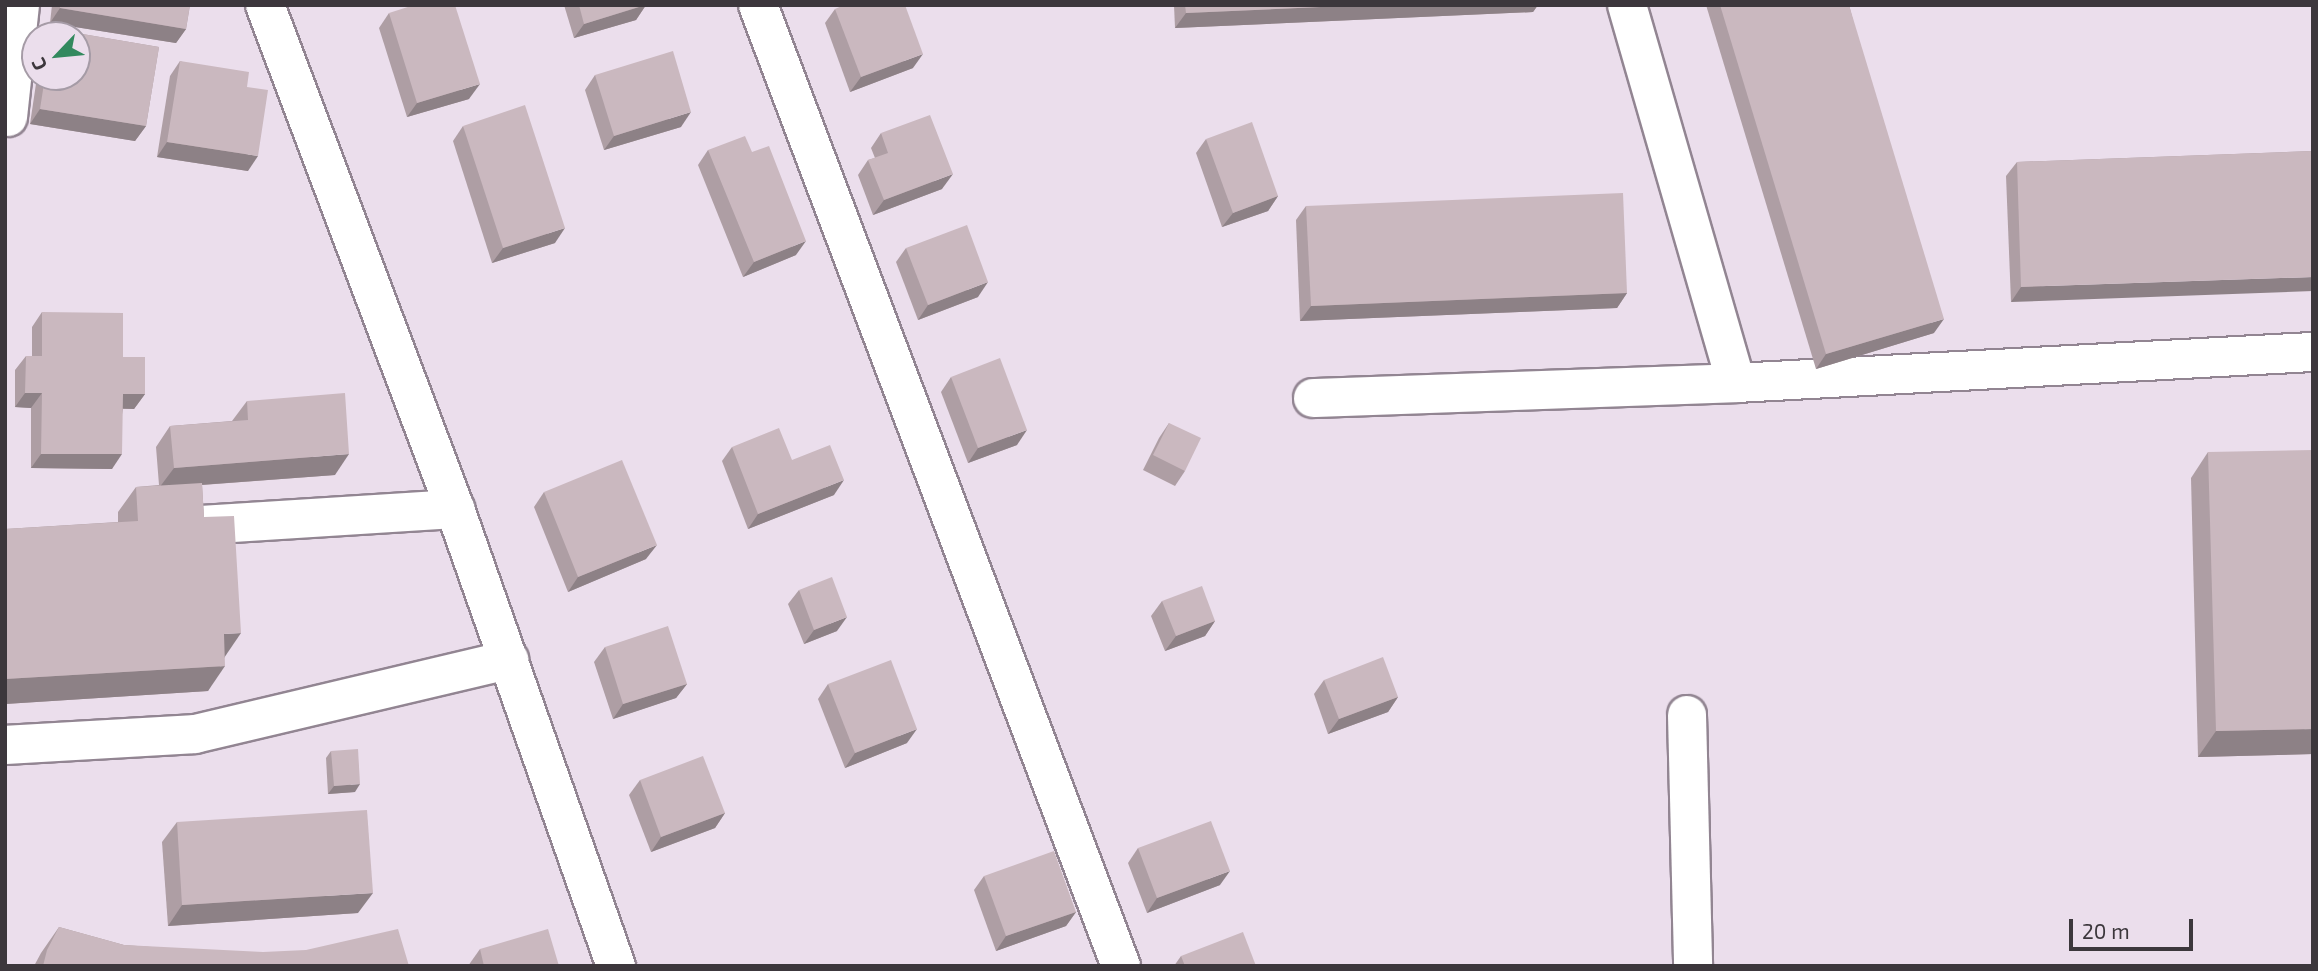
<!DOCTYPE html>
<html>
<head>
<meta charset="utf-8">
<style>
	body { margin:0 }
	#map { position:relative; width:2318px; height:971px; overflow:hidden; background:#ebdeec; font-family:"Exo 2",sans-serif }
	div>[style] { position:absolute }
	.roads { filter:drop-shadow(2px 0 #928592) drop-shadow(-2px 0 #928592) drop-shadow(0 2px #928592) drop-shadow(0 -2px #928592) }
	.minor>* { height:38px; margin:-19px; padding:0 19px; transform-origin:19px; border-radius:19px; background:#fff }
	.wall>* { inset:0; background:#ae9ea4 }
	.shaded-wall>* { inset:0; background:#8d8186 }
	.building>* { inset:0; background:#cab8bf }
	span { translate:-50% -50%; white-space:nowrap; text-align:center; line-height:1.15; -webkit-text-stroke:6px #ebdeec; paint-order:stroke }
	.frame { position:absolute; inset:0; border:7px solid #3c373c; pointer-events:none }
	.north { position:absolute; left:21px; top:21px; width:70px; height:70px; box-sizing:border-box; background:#ebdeec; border:2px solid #a59ba6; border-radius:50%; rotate:244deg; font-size:19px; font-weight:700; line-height:28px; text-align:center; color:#3c373c }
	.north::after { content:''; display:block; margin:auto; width:24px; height:32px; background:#32895e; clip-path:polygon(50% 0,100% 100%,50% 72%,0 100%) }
	.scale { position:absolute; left:2069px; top:919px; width:124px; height:32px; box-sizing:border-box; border:4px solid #3c373c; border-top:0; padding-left:9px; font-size:21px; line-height:24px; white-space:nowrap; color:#3c373c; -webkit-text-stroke:5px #ebdeec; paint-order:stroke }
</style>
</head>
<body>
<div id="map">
	<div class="roads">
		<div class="minor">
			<i style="left:265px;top:5px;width:539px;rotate:69.34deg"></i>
			<i style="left:455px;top:509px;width:485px;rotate:70.6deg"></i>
			<i style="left:758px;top:5px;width:1027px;rotate:69.31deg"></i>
			<i style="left:1627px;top:5px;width:393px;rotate:73.9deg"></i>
			<i style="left:8px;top:117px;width:113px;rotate:-83.9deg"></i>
			<i style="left:1313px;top:398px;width:423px;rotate:-2deg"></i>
			<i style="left:1736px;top:383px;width:578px;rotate:-3.08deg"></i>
			<i style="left:200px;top:525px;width:256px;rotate:-3.6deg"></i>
			<i style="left:1687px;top:715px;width:251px;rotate:88.6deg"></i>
			<i style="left:5px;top:745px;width:190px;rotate:-3.3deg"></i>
			<i style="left:195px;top:734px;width:323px;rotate:-13.3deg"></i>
		</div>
	</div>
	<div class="wall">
		<i style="clip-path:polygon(52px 5px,190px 5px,186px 29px,176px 43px,50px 23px)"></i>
		<i style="clip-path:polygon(564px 5px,646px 5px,636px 20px,574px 38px)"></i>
		<i style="clip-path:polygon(1174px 5px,1538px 5px,1533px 12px,1175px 28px)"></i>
		<i style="clip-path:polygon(1706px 5px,1849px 5px,1934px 333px,1816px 369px)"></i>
		<i style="clip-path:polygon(835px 9px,913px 68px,850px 92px,825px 23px)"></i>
		<i style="clip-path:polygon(389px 13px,469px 99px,407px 117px,379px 28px)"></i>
		<i style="clip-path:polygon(53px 29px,159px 47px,146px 126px,135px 141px,30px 124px,37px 77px,77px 77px,77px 35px,49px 35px)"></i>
		<i style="clip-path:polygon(180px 61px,247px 87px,248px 171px,157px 157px,170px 76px)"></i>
		<i style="clip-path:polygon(595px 75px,681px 127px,604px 150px,585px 90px)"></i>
		<i style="clip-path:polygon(463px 126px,555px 243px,492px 263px,453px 141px)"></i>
		<i style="clip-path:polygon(881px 133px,942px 189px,873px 215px,858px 175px,868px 160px,875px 158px,871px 148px)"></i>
		<i style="clip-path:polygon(1206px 139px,1278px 196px,1268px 211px,1222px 227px,1196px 153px)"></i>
		<i style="clip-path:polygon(708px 150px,752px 152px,796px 255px,743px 277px,698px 165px)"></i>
		<i style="clip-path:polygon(2313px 151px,2011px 302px,2006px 176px,2017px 162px)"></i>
		<i style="clip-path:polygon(1306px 206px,1627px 293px,1617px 308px,1300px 321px,1296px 220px)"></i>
		<i style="clip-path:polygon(906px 248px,978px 297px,918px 320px,896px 262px)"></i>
		<i style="clip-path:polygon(42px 312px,123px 357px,145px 394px,134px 409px,123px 409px,112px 469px,31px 468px,31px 408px,15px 407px,15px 370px,26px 356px,32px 356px,32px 327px)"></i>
		<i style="clip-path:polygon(951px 377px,1017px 445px,968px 463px,941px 392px)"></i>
		<i style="clip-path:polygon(247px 401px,335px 475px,202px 485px,204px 517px,225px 656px,208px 691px,5px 704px,5px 529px,118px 522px,118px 512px,136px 487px,159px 485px,156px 447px,170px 426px,232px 421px)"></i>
		<i style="clip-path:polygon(1169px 423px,1185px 471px,1175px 486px,1143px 470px,1159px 438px)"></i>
		<i style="clip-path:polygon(732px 447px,792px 460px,834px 495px,748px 529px,722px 461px)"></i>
		<i style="clip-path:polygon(2208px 452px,2313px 754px,2198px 757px,2191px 478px)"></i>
		<i style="clip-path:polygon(544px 492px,646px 559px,568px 592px,534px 507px)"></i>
		<i style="clip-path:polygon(799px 590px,837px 631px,804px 644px,788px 604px)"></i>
		<i style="clip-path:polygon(1162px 601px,1215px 621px,1205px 636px,1165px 651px,1151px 616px)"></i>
		<i style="clip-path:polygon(605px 647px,687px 684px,676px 698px,613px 719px,594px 662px)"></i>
		<i style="clip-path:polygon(1324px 680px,1398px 697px,1388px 712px,1328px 734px,1314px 694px)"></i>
		<i style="clip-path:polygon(828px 684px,907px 743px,845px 768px,818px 699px)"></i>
		<i style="clip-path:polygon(331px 751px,355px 792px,328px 794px,326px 758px)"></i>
		<i style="clip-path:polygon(640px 780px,725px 813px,715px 828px,651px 852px,629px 795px)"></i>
		<i style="clip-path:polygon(177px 822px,358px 913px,168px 926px,162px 842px)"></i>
		<i style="clip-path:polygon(1138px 848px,1220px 885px,1147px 913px,1128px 863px)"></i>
		<i style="clip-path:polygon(984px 876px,1076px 912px,1066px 926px,996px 951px,974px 890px)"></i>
		<i style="clip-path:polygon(59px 927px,124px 945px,409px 966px,34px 966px,41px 953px)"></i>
		<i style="clip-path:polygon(480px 949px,559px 966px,468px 966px)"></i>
		<i style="clip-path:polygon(1181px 956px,1256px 966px,1174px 966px)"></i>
	</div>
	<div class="shaded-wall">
		<i style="clip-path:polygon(646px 5px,636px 20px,574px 38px,584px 24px)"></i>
		<i style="clip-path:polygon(1365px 5px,1538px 5px,1533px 12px,1175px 28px,1186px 13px)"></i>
		<i style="clip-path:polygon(60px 8px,186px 29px,176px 43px,50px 23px)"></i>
		<i style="clip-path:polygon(923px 54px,913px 68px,850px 92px,861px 77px)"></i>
		<i style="clip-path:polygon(480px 84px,469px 99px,407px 117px,417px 103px)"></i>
		<i style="clip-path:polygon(40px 109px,146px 126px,135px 141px,30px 124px)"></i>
		<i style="clip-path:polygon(691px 112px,681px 127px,604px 150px,614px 136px)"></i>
		<i style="clip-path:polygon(167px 142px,258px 156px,248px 171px,157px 157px)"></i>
		<i style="clip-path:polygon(953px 174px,942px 189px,873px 215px,884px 200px)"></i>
		<i style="clip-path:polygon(1278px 196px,1268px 211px,1222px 227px,1233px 213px)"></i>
		<i style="clip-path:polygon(565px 228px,555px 243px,492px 263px,503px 248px)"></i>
		<i style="clip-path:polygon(806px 241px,796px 255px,743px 277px,754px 262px)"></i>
		<i style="clip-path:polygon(2313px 277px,2313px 291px,2011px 302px,2021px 287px)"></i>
		<i style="clip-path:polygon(988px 282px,978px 297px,918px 320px,928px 305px)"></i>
		<i style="clip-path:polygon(1627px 293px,1617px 308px,1300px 321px,1311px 306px)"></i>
		<i style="clip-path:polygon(1944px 319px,1934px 333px,1816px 369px,1826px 354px)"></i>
		<i style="clip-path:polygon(25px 393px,42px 393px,31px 408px,15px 407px)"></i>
		<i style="clip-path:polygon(123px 394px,145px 394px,134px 409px,113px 408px)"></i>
		<i style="clip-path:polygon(1027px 430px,1017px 445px,968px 463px,978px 448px)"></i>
		<i style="clip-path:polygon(41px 454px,122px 454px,112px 469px,31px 468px)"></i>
		<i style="clip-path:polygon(349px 454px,335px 475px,159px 488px,174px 468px)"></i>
		<i style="clip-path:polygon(844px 480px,834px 495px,748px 529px,758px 514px)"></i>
		<i style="clip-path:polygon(657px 545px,646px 559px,568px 592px,578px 577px)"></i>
		<i style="clip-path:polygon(847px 617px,837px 631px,804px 644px,814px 630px)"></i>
		<i style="clip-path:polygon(1215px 621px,1205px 636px,1165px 651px,1176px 636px)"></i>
		<i style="clip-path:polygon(241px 633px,224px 658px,224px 634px)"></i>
		<i style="clip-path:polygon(225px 666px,208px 691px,5px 704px,5px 679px)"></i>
		<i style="clip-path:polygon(687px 684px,676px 698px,613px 719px,623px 704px)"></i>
		<i style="clip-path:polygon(1398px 697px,1388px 712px,1328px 734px,1339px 719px)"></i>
		<i style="clip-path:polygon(917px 729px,907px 743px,845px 768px,855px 753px)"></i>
		<i style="clip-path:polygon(2313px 729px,2313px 754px,2198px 757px,2216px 731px)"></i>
		<i style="clip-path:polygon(360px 784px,355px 792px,328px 794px,334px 786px)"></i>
		<i style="clip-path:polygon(725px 813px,715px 828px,651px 852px,661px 837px)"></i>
		<i style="clip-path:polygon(1230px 871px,1220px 885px,1147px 913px,1157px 898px)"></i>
		<i style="clip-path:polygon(373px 893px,358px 913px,168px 926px,182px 905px)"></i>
		<i style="clip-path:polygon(1076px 912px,1066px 926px,996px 951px,1006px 936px)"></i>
	</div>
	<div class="building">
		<i style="clip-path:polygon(60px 5px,190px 5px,186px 29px,60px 8px)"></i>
		<i style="clip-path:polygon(414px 5px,455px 5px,480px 84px,417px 103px,389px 13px)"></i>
		<i style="clip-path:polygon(579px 5px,645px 5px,584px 24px)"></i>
		<i style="clip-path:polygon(844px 5px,905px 5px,923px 54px,861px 77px,835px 9px)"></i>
		<i style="clip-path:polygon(1185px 5px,1365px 5px,1186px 13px)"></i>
		<i style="clip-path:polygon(1720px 5px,1849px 5px,1944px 319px,1826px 354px)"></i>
		<i style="clip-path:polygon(53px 29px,159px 47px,146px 126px,40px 109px,45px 77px,77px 77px,77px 35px,52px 35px)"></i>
		<i style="clip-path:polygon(673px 51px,691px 112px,614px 136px,595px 75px)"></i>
		<i style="clip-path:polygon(180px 61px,249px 72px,247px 87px,268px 90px,258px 156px,167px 142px)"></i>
		<i style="clip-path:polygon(525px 105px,565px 228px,503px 248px,463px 126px)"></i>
		<i style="clip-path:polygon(930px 115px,953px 174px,884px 200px,868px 160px,888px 153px,881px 133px)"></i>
		<i style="clip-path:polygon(1252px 122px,1278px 196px,1233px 213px,1206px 139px)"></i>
		<i style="clip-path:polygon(745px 136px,752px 152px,769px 146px,806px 241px,754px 262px,708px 150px)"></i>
		<i style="clip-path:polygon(2313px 151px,2313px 277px,2021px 287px,2017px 162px)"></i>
		<i style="clip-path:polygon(1623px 193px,1627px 293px,1311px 306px,1306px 206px)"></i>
		<i style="clip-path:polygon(967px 225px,988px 282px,928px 305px,906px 248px)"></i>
		<i style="clip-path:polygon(42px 312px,123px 313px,123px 357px,145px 357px,145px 394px,123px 394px,122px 454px,41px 454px,42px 393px,25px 393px,26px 356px,42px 356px)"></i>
		<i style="clip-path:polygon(1000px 358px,1027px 430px,978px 448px,951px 377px)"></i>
		<i style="clip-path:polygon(345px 393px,349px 454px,174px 468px,170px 426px,248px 420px,247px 401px)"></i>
		<i style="clip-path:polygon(1169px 423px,1201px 438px,1185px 471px,1153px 455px)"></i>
		<i style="clip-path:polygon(779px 428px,792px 460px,830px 445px,844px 480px,758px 514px,732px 447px)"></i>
		<i style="clip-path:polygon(2313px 450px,2313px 729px,2216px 731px,2208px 452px)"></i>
		<i style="clip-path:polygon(622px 460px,657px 545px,578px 577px,544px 492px)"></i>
		<i style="clip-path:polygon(202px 483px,204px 517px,234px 516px,241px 633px,224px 634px,225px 666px,5px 679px,5px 529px,138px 521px,136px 487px)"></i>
		<i style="clip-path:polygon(832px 577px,847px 617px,814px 630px,799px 590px)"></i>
		<i style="clip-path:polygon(1202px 586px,1215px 621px,1176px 636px,1162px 601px)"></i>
		<i style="clip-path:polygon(668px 626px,687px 684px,623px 704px,605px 647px)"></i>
		<i style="clip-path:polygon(1383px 657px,1398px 697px,1339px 719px,1324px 680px)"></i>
		<i style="clip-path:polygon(891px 660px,917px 729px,855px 753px,828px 684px)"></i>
		<i style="clip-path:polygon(358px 749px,360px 784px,334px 786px,331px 751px)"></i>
		<i style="clip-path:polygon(703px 756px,725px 813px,661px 837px,640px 780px)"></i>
		<i style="clip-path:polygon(367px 810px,373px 893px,182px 905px,177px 822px)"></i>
		<i style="clip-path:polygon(1211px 821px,1230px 871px,1157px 898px,1138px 848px)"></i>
		<i style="clip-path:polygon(1054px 851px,1076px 912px,1006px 936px,984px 876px)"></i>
		<i style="clip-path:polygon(59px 927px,124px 945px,263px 952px,306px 950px,398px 929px,409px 966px,43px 966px,47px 950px)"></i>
		<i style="clip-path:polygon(548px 929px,559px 966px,484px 966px,480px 949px)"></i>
		<i style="clip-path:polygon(1243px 932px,1256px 966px,1185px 966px,1181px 956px)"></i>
	</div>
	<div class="frame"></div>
	<div class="north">С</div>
	<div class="scale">20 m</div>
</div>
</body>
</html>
